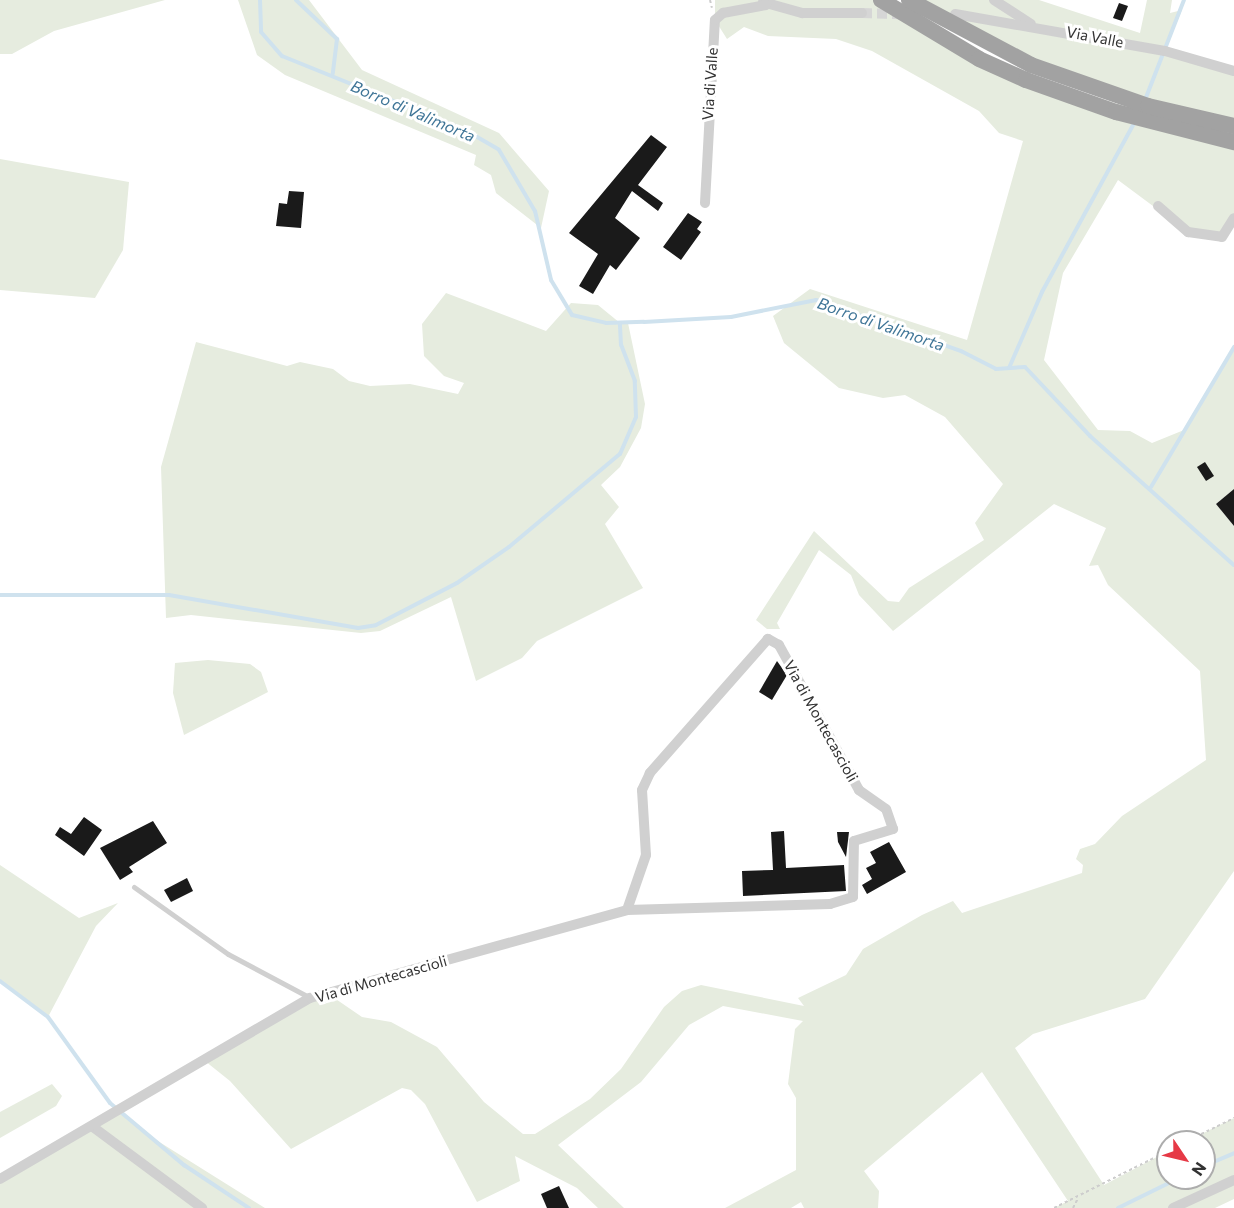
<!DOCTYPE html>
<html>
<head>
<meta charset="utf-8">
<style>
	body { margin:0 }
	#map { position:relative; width:1234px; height:1208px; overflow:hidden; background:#fff; font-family:Commissioner,sans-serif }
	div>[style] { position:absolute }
	.green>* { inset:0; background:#e6ecdf }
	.stream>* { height:4px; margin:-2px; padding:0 2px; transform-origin:2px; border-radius:2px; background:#cfe2ee }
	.building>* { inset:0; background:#1a1a1a }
	.minor-tunnel>* { height:10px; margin-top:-5px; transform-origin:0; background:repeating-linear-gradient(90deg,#d6d6d6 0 10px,transparent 0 15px) }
	.path>* { height:2px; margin-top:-1px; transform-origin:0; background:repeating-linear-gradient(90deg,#cdcdcd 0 3px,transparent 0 6px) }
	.service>* { height:5px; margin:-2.5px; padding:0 2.5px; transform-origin:2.5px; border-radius:2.5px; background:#d0d0d0 }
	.minor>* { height:10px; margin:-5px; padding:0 5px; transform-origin:5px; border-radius:5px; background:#d0d0d0 }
	.trunk>* { height:16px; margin:-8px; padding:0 8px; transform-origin:8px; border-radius:8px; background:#a2a2a2 }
	span { translate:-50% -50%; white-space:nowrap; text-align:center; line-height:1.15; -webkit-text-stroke:6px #fff; paint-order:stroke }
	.street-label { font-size:15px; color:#333 }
	.water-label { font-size:16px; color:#3f7597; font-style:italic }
	.north { position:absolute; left:1156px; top:1130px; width:60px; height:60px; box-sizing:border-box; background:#fff; border:2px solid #adadad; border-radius:50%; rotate:125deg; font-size:16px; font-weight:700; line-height:24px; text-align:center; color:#333 }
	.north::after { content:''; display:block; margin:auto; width:21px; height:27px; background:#e63946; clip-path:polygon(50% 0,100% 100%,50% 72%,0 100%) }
</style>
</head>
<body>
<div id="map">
	<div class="green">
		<i style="clip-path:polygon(0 0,165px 0,54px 31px,12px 54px,0 54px)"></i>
		<i style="clip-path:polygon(238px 0,309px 0,362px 70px,499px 133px,549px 191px,541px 228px,496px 193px,491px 175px,474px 165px,476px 155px,285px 75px,257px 55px)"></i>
		<i style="clip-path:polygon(715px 0,881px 0,979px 59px,1234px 142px,1234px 218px,1222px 237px,1188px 232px,1118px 180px,1063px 273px,1044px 360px,1098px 430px,1130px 431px,1152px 443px,1184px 430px,1234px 347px,1234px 489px,1216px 504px,1234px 526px,1234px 871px,1145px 999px,1033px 1034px,1015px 1048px,1104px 1185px,1168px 1151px,1168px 1178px,1204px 1178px,1204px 1142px,1185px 1142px,1234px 1118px,1234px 1199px,1215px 1208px,1054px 1208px,1068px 1201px,982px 1072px,864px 1171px,879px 1191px,878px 1208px,804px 1208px,801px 1202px,791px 1208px,725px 1208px,796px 1170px,796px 1098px,788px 1084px,795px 1029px,803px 1021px,723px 1006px,689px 1025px,641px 1082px,558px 1145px,624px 1208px,598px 1208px,577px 1188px,515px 1156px,520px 1181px,477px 1202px,425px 1104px,411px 1090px,402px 1088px,291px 1149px,230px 1081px,205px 1061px,327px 993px,362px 1017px,391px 1022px,437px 1047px,484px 1102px,523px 1134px,535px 1134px,590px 1099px,621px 1069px,664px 1007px,682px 991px,701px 985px,804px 1006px,798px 998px,846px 975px,863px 949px,922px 915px,953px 901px,962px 913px,1082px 873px,1083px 865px,1076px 859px,1080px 849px,1095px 844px,1122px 816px,1206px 760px,1200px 671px,1108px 585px,1098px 565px,1089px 566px,1106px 528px,1054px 504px,893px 631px,859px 595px,851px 575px,819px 550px,777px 623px,780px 629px,767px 629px,756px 620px,814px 531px,888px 601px,899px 602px,909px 588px,984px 540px,975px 523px,1003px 484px,945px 417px,905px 395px,883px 398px,839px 388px,784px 343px,773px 316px,810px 289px,967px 340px,1023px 141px,999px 133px,979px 111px,872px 51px,836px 39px,768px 36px,744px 27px,727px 39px,715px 20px)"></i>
		<i style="clip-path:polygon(909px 0,1039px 0,1140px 33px,1147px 0,1172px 0,1170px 13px,1182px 10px,1165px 51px,1234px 68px,1234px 126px,1072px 81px)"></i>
		<i style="clip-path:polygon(0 159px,129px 182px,123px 250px,95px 298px,0 290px)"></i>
		<i style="clip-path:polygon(446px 293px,546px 331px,571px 303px,598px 305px,620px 323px,628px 323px,645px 404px,641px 428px,620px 467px,601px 485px,619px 507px,605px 524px,643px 588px,537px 641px,522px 658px,476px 681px,451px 597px,380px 631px,361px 633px,191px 615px,166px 618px,161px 467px,196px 342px,287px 366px,300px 362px,333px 369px,349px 381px,370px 386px,410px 384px,458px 394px,464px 383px,444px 376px,424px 356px,422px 324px)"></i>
		<i style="clip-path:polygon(208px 660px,250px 664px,261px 672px,268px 692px,184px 735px,173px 693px,175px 663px)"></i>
		<i style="clip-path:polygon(0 865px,79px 918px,118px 903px,96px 926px,48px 1017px,0 981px)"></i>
		<i style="clip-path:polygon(52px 1084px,62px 1096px,56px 1106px,0 1138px,0 1112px)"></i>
		<i style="clip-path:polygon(119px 1111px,145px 1133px,265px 1208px,0 1208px,0 1179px)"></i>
	</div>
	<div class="stream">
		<i style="left:260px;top:0;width:32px;rotate:88deg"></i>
		<i style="left:261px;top:32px;width:32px;rotate:49deg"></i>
		<i style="left:282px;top:56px;width:197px;rotate:22deg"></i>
		<i style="left:465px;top:130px;width:39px;rotate:30deg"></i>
		<i style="left:499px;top:150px;width:71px;rotate:59.5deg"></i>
		<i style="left:535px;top:211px;width:71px;rotate:76.9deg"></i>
		<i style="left:551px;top:280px;width:41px;rotate:59deg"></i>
		<i style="left:572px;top:315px;width:35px;rotate:13deg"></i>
		<i style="left:606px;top:323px;width:38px;rotate:-2deg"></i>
		<i style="left:644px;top:322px;width:87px;rotate:-3.3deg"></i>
		<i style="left:731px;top:317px;width:87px;rotate:-11.3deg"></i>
		<i style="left:816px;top:300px;width:154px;rotate:19.4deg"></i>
		<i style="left:961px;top:351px;width:39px;rotate:27deg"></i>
		<i style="left:996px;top:369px;width:29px;rotate:-4deg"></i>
		<i style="left:1025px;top:367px;width:95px;rotate:46.7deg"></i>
		<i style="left:1090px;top:436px;width:193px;rotate:41.9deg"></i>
		<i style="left:296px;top:0;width:57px;rotate:43.6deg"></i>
		<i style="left:337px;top:39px;width:35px;rotate:97deg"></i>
		<i style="left:1145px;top:100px;width:107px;rotate:-68.7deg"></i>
		<i style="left:1009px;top:368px;width:83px;rotate:-66.5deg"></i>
		<i style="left:1042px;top:292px;width:192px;rotate:-61.4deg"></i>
		<i style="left:1151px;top:487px;width:163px;rotate:-59.3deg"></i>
		<i style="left:0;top:595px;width:169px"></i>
		<i style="left:169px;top:595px;width:192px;rotate:9.9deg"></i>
		<i style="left:358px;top:628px;width:18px;rotate:-9deg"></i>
		<i style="left:376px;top:625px;width:91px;rotate:-27.4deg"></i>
		<i style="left:457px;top:583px;width:63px;rotate:-34.7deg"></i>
		<i style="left:509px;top:547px;width:145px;rotate:-40deg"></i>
		<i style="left:620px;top:454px;width:40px;rotate:-66.6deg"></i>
		<i style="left:636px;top:417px;width:36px;rotate:-92deg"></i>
		<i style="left:635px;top:381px;width:39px;rotate:-111deg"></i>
		<i style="left:621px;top:345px;width:22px;rotate:-93deg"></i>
		<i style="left:0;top:981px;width:60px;rotate:36.9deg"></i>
		<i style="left:48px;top:1017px;width:106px;rotate:54.2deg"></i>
		<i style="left:110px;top:1103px;width:97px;rotate:40deg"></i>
		<i style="left:184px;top:1165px;width:78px;rotate:33.5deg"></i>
		<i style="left:1204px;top:1166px;width:33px;rotate:-23deg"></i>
		<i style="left:1118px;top:1208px;width:68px;rotate:-26.2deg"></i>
	</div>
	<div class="building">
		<i style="clip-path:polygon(1119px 3px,1128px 6px,1122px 21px,1113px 18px)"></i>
		<i style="clip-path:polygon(651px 135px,667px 147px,638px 185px,663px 203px,658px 211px,632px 191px,615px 218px,640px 238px,616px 270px,610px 265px,593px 294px,579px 286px,598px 254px,569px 233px)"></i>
		<i style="clip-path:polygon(289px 191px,304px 192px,301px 228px,276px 226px,279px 203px,287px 204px)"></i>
		<i style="clip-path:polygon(688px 213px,702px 222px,697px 229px,701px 232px,681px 260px,663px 247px)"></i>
		<i style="clip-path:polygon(1205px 462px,1214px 476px,1206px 481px,1197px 467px)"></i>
		<i style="clip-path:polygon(1234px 489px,1234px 526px,1216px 504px)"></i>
		<i style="clip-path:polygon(777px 661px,787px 675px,772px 700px,759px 692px)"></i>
		<i style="clip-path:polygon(84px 817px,102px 830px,84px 856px,55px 835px,60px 827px,71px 834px)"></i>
		<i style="clip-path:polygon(153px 821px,167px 843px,129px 867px,133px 872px,120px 880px,100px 848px)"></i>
		<i style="clip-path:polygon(784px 831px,786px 868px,844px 865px,846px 891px,743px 896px,742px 871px,773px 870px,771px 832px)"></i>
		<i style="clip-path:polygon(837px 832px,849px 832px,846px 857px,838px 842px)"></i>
		<i style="clip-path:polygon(889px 842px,906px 872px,867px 894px,862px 885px,872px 879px,866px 868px,876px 863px,870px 852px)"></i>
		<i style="clip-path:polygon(187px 878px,193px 891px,171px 902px,164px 890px)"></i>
		<i style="clip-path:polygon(559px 1186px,569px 1208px,547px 1208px,541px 1194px)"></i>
	</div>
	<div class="minor-tunnel">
		<i style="left:862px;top:13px;width:38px;rotate:2deg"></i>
	</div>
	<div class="path">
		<i style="left:710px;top:0;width:8px;rotate:76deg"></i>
		<i style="left:1185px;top:1142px;width:55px;rotate:-26.1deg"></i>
		<i style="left:1054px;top:1208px;width:127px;rotate:-26.6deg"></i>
		<i style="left:1073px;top:1208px;width:11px;rotate:-63deg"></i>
	</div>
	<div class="service">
		<i style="left:134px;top:887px;width:115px;rotate:35.5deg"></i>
		<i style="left:228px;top:954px;width:92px;rotate:28deg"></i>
	</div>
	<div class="minor">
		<i style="left:994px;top:0;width:44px;rotate:33deg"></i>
		<i style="left:763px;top:2px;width:41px;rotate:15.8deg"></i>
		<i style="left:802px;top:13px;width:60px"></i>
		<i style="left:955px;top:14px;width:213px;rotate:10deg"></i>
		<i style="left:1165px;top:51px;width:72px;rotate:16.2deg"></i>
		<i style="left:705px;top:203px;width:183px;rotate:-86.9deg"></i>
		<i style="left:715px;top:20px;width:11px;rotate:-41deg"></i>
		<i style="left:723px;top:13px;width:44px;rotate:-10.5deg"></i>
		<i style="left:1158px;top:206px;width:40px;rotate:41deg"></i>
		<i style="left:1188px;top:232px;width:34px;rotate:8deg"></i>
		<i style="left:1222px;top:237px;width:22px;rotate:-58deg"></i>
		<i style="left:93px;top:1127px;width:136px;rotate:36.6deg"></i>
		<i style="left:0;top:1179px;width:359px;rotate:-30.3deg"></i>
		<i style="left:310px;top:998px;width:329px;rotate:-15.5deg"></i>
		<i style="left:627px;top:910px;width:203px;rotate:-1.7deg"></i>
		<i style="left:830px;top:904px;width:24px;rotate:-17deg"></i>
		<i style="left:853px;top:897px;width:56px;rotate:-89deg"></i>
		<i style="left:854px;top:841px;width:41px;rotate:-17.1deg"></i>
		<i style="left:893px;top:829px;width:21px;rotate:-109deg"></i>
		<i style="left:886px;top:809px;width:33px;rotate:-145deg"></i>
		<i style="left:859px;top:790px;width:166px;rotate:-118.9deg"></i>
		<i style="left:779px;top:645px;width:13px;rotate:-151deg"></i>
		<i style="left:768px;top:639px;width:179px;rotate:131.4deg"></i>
		<i style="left:650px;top:773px;width:19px;rotate:115deg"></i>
		<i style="left:642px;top:790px;width:65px;rotate:86.5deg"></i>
		<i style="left:646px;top:855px;width:58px;rotate:109.1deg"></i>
		<i style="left:1173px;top:1208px;width:67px;rotate:-24.7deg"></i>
	</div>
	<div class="trunk">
		<i style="left:881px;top:0;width:114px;rotate:31deg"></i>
		<i style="left:979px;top:59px;width:51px;rotate:24.1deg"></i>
		<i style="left:1026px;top:80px;width:96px;rotate:19.6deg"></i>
		<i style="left:1116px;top:112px;width:122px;rotate:14.3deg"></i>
		<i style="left:909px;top:0;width:138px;rotate:28deg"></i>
		<i style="left:1031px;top:65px;width:124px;rotate:19.3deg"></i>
		<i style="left:1148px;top:106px;width:88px;rotate:13.1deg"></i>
	</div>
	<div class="street-label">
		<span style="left:1095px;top:37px;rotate:11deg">Via Valle</span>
		<span style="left:710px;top:84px;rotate:-86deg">Via di Valle</span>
		<span style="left:821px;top:721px;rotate:61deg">Via di Montecascioli</span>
		<span style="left:381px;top:979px;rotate:-16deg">Via di Montecascioli</span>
	</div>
	<div class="water-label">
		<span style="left:413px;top:111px;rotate:23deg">Borro di Valimorta</span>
		<span style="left:881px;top:324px;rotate:19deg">Borro di Valimorta</span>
	</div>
	<div class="north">N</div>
</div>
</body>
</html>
